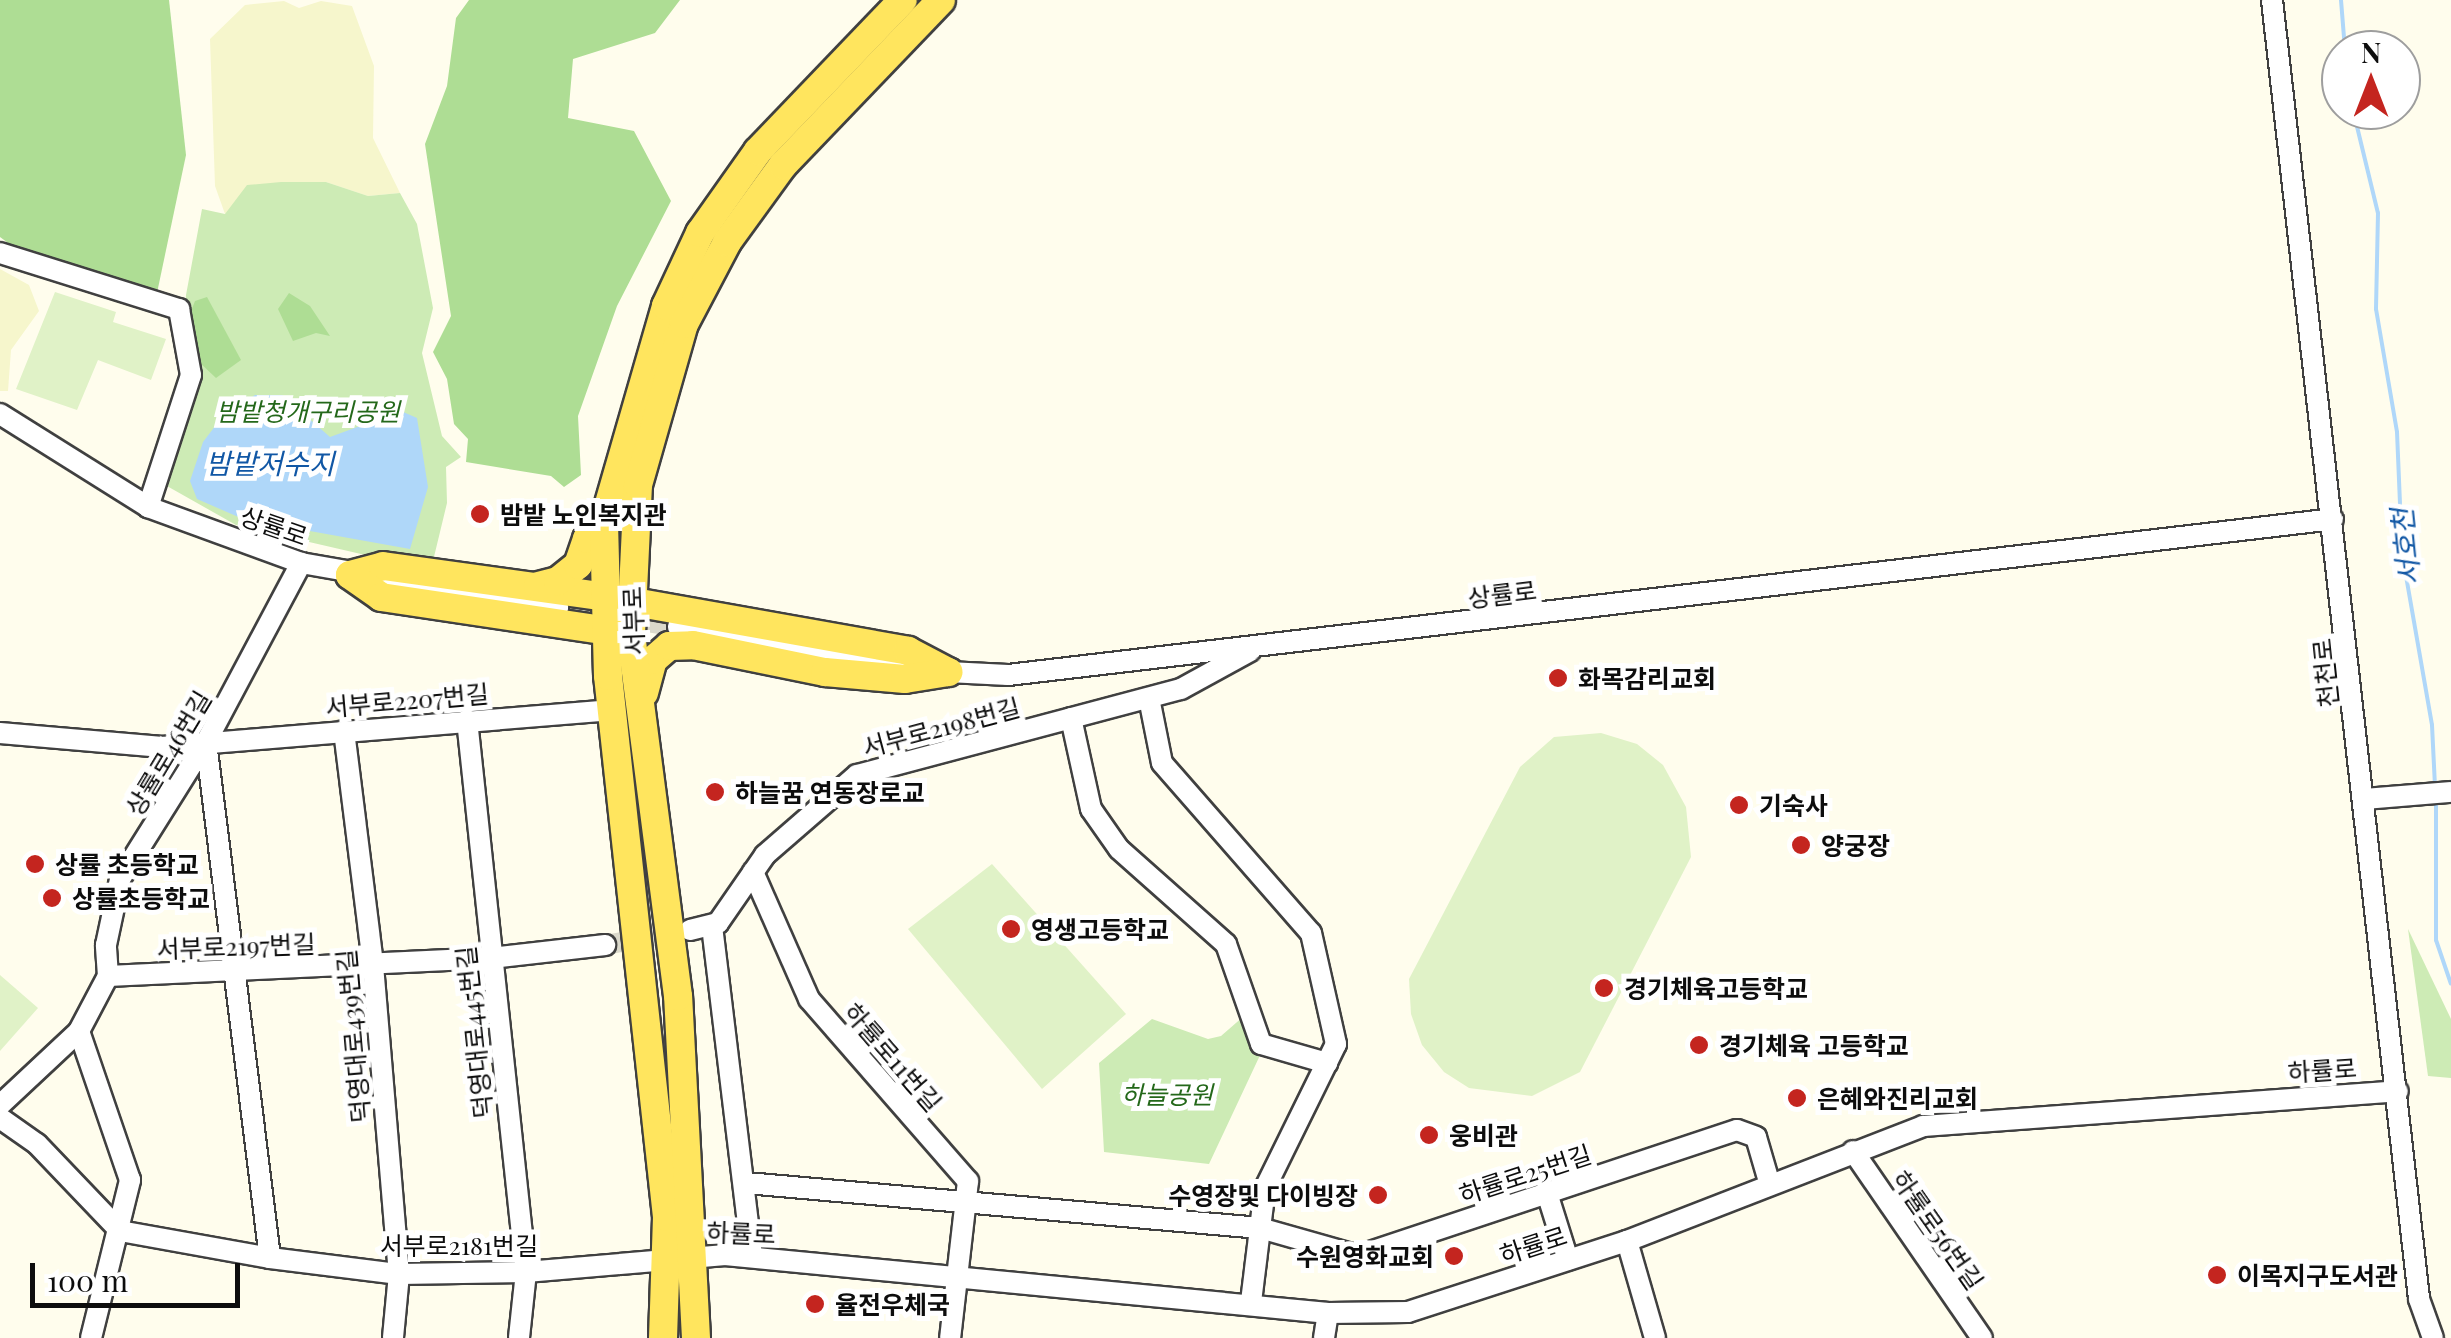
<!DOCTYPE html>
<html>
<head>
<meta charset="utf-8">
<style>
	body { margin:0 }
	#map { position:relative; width:2451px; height:1338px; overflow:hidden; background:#fffded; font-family:"Playfair Display","Noto Sans KR",serif }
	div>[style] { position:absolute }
	.farmland>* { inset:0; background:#f6f6cc }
	.green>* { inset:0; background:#cdebb5 }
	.forest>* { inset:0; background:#aedd94 }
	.pitch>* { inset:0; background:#e0f2c7 }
	.water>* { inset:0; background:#afd7f9 }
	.stream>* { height:4px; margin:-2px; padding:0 2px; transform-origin:2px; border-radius:2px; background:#afd7f9 }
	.minor-tunnel>* { height:20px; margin-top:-10px; transform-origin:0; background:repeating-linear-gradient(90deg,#dbd9cb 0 20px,transparent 0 30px) }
	.roads { filter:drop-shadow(2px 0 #404040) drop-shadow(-2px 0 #404040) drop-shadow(0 2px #404040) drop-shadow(0 -2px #404040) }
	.minor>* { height:20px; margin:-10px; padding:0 10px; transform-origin:10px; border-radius:10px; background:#fff }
	.major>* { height:28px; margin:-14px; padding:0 14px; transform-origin:14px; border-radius:14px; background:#ffe55e }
	.dots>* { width:28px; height:28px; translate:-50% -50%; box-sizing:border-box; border:5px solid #fff; border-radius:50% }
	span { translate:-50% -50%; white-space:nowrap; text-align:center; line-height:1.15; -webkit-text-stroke:10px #fff; paint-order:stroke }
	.park-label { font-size:25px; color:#24681a; font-style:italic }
	.poi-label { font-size:25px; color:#0d0d0d; font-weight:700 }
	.left { translate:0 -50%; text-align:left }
	.right { translate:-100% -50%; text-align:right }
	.street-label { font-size:25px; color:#0d0d0d }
	.water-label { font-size:28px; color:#1157a5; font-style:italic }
	.north { position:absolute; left:2321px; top:30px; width:100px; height:100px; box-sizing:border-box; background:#fff; border:2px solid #9e9e9e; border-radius:50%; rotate:0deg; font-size:28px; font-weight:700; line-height:40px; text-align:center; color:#0d0d0d }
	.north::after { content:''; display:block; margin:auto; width:35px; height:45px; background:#c4251f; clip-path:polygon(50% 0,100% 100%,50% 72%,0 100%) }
	.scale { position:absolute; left:30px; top:1263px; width:210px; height:45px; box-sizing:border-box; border:5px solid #0d0d0d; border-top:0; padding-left:12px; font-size:30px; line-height:35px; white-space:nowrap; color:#0d0d0d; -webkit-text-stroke:8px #fff; paint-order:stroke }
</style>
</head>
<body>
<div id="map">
	<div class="farmland">
		<i style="clip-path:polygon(284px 1px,299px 8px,321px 1px,352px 6px,374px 66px,373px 138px,400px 193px,368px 196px,326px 182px,281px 182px,225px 214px,215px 186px,210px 39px,245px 5px)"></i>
		<i style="clip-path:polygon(0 269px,29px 285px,39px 311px,11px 350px,8px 391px,0 391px)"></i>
	</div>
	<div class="green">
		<i style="clip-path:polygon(281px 182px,326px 182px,368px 196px,400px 193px,417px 224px,433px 308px,422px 353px,442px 436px,461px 457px,446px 467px,447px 503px,433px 561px,361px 554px,236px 525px,151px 477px,179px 400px,186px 295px,202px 209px,225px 214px,247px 185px)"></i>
		<i style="clip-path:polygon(2408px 929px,2451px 1019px,2451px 1078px,2428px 1076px)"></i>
		<i style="clip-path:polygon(1244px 1016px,1262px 1051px,1209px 1164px,1104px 1152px,1099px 1063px,1152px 1019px,1208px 1039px,1221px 1036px)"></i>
	</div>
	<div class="forest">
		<i style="clip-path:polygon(0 0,169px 0,186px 155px,157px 293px,35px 263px,0 237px)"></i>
		<i style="clip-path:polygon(469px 0,680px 0,655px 33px,573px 59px,568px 118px,634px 131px,671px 201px,617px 306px,578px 416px,581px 475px,564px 487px,551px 476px,466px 462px,468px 439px,454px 424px,447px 379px,433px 352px,451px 316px,425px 144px,447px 86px,456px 18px)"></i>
		<i style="clip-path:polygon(289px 293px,310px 306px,330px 336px,316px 333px,293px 341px,278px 309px)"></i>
		<i style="clip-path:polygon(207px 297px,241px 360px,216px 378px,198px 361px,190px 314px,195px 301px)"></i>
	</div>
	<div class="pitch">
		<i style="clip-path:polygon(55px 292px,116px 312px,113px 322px,166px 339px,151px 380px,98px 360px,77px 410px,16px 389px)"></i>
		<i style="clip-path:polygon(1601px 733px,1637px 744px,1663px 765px,1686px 807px,1691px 857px,1580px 1072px,1532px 1096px,1469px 1088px,1444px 1072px,1422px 1045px,1411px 1014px,1409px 979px,1520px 767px,1554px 737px)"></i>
		<i style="clip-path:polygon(992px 864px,1126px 1014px,1042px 1089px,908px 929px)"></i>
		<i style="clip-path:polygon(0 975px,38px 1008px,0 1051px)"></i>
	</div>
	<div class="water">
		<i style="clip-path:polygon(255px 395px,282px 395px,330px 437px,401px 411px,417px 418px,428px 487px,410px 549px,243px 519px,197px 499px,190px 481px,203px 442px,222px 417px)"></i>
	</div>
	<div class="stream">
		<i style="left:2341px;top:0;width:50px;rotate:85.4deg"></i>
		<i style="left:2353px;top:110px;width:106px;rotate:76.4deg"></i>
		<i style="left:2378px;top:213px;width:96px;rotate:91.2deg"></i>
		<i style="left:2376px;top:309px;width:125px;rotate:80.3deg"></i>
		<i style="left:2397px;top:432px;width:121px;rotate:87.6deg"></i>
		<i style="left:2402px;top:553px;width:175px;rotate:80.1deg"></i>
		<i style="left:2432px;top:725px;width:62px;rotate:87.2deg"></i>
		<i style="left:2436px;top:801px;width:139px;rotate:90deg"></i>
		<i style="left:2436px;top:940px;width:46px;rotate:71.2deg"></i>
	</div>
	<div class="minor-tunnel">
		<i style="left:558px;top:608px;width:121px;rotate:9deg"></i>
		<i style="left:605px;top:945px;width:79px;rotate:-10.2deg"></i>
	</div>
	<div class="roads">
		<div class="minor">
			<i style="left:2272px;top:0;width:1307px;rotate:83.54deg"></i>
			<i style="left:2419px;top:1299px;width:41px;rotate:70.3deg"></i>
			<i style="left:0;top:253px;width:188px;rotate:17.4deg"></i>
			<i style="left:179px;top:309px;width:67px;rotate:79.7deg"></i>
			<i style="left:191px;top:375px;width:139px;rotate:108deg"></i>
			<i style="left:0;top:414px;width:175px;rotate:32.1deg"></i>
			<i style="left:148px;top:507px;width:163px;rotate:20.1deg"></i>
			<i style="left:301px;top:563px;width:261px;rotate:9.9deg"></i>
			<i style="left:678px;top:627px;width:274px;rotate:9.5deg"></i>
			<i style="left:948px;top:672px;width:60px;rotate:2.9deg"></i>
			<i style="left:1008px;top:675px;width:1334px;rotate:-6.71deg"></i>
			<i style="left:1149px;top:698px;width:66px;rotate:78.7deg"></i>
			<i style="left:1162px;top:763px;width:226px;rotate:48.8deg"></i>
			<i style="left:1311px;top:933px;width:114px;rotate:77.3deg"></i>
			<i style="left:1336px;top:1044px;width:161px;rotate:116.2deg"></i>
			<i style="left:1265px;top:1188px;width:115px;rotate:97deg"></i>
			<i style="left:1071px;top:718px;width:93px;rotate:77.6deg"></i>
			<i style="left:1091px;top:809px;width:49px;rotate:55deg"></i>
			<i style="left:1119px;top:849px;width:143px;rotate:41.6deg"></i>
			<i style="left:1226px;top:944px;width:106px;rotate:70.7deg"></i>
			<i style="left:1261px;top:1044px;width:69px;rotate:16.1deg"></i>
			<i style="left:467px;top:720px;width:555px;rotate:83.9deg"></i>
			<i style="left:526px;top:1272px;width:66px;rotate:96.1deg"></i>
			<i style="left:344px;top:731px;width:236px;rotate:82.9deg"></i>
			<i style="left:373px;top:965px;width:310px;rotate:85.2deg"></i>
			<i style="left:399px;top:1274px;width:64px;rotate:95.4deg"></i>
			<i style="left:0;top:733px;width:163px;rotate:4.9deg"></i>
			<i style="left:162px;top:747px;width:452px;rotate:-4.7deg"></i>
			<i style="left:206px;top:742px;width:520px;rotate:82.93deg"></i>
			<i style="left:2365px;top:799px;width:86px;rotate:-4.7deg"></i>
			<i style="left:753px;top:872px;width:139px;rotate:66.2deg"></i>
			<i style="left:809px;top:999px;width:242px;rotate:48.9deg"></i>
			<i style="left:968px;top:1181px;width:158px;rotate:96.5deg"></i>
			<i style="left:712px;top:926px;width:332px;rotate:83.1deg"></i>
			<i style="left:690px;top:930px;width:29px;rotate:-14deg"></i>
			<i style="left:718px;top:923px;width:83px;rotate:-55.3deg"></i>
			<i style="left:765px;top:855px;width:122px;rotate:-41deg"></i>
			<i style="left:857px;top:775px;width:335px;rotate:-14.9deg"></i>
			<i style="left:1181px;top:689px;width:79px;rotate:-28.8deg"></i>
			<i style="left:108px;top:976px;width:383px;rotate:-2.7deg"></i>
			<i style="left:491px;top:958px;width:115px;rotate:-6.5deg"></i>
			<i style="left:108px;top:976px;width:31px;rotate:-94deg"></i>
			<i style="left:106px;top:945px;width:67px;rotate:-78deg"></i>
			<i style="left:120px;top:879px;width:162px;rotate:-57.9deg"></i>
			<i style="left:206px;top:742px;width:203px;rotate:-62deg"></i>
			<i style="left:0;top:1105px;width:108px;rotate:-43.1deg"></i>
			<i style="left:0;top:1118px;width:45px;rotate:35.1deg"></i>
			<i style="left:37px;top:1144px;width:120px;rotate:46.3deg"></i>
			<i style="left:120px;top:1231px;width:152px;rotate:10.2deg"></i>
			<i style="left:270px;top:1258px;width:130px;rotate:7.1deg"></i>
			<i style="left:399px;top:1274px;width:127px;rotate:-0.9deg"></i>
			<i style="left:526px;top:1272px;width:200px;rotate:-4.9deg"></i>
			<i style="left:725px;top:1255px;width:606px;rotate:5.49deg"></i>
			<i style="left:1328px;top:1313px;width:80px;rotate:-0.7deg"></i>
			<i style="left:1408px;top:1312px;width:230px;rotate:-18deg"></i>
			<i style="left:1627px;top:1241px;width:318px;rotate:-21.2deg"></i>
			<i style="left:1923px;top:1126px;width:476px;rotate:-4.2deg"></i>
			<i style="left:1853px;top:1151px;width:227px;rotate:55.4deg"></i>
			<i style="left:746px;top:1183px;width:516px;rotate:5deg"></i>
			<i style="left:1260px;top:1228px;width:102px;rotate:15.9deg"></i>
			<i style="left:1358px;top:1256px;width:399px;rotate:-18.4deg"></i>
			<i style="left:1737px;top:1130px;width:20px;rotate:20deg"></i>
			<i style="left:1756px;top:1137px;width:50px;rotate:73.7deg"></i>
			<i style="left:1547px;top:1193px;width:70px;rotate:72.6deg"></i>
			<i style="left:1627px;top:1241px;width:101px;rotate:73.9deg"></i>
			<i style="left:91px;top:1338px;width:163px;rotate:-76.1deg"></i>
			<i style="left:130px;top:1180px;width:157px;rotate:-108.9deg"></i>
			<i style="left:79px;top:1031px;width:62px;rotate:-62.2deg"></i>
			<i style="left:1324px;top:1338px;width:25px;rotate:-81deg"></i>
		</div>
		<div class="major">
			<i style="left:350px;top:575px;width:34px;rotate:-15deg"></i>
			<i style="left:383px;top:566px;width:225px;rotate:7.9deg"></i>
			<i style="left:606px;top:597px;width:307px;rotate:10.1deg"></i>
			<i style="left:908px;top:651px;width:45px;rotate:27.7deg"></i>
			<i style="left:350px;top:575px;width:38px;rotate:35deg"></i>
			<i style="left:381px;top:597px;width:245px;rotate:8.5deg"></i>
			<i style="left:538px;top:586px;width:21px;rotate:-14deg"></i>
			<i style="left:558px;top:581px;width:26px;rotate:-39deg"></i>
			<i style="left:578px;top:565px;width:28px;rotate:-71deg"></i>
			<i style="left:587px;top:539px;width:25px;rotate:-47deg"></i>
			<i style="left:644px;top:693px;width:34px;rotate:-75deg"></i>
			<i style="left:653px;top:660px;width:21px;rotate:-41deg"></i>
			<i style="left:669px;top:646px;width:24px;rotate:-2deg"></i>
			<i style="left:693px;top:645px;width:135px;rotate:11.6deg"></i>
			<i style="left:825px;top:672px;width:80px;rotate:5deg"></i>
			<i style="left:905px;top:679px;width:44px;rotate:-9.2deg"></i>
			<i style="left:663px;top:1338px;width:121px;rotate:-88.1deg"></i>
			<i style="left:667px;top:1217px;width:544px;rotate:-96.22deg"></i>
			<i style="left:608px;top:676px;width:155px;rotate:-91.5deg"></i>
			<i style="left:604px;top:521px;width:224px;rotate:-73.9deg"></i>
			<i style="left:666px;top:306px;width:81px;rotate:-65deg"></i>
			<i style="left:700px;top:233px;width:100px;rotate:-54.7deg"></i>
			<i style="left:758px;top:151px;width:209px;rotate:-46.2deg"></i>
			<i style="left:696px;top:1338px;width:342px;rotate:-93deg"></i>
			<i style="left:678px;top:996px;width:366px;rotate:-97.4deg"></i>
			<i style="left:631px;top:633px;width:148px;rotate:-87.3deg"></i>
			<i style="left:638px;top:485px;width:167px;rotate:-74.1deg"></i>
			<i style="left:684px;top:324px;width:93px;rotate:-62.3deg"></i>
			<i style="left:727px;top:242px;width:95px;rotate:-54deg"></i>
			<i style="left:783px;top:165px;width:228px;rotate:-46.2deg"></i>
		</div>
	</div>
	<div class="dots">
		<i style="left:480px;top:514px;background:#c4251f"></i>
		<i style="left:1558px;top:678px;background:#c4251f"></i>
		<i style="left:715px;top:792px;background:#c4251f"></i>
		<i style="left:1739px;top:805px;background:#c4251f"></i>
		<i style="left:1801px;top:845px;background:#c4251f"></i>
		<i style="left:35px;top:864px;background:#c4251f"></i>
		<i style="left:52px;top:898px;background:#c4251f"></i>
		<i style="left:1011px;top:929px;background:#c4251f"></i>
		<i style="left:1604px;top:988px;background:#c4251f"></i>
		<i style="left:1699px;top:1045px;background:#c4251f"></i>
		<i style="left:1797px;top:1098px;background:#c4251f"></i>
		<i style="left:1429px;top:1135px;background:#c4251f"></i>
		<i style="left:1378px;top:1195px;background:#c4251f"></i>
		<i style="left:1454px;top:1256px;background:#c4251f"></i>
		<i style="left:2217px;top:1275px;background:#c4251f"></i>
		<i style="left:815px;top:1304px;background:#c4251f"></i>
	</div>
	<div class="park-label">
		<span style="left:308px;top:411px">밤밭청개구리공원</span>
		<span style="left:1167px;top:1094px">하늘공원</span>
	</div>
	<div class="poi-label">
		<span class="left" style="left:500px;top:514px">밤밭 노인복지관</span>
		<span class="left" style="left:1578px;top:678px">화목감리교회</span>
		<span class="left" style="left:735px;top:792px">하늘꿈 연동장로교</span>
		<span class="left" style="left:1759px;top:805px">기숙사</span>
		<span class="left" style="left:1821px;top:845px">양궁장</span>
		<span class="left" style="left:55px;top:864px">상률 초등학교</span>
		<span class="left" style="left:72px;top:898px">상률초등학교</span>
		<span class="left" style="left:1031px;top:929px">영생고등학교</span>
		<span class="left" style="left:1624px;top:988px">경기체육고등학교</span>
		<span class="left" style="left:1719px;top:1045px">경기체육 고등학교</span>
		<span class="left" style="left:1817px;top:1098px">은혜와진리교회</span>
		<span class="left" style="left:1449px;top:1135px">웅비관</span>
		<span class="right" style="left:1358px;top:1195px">수영장및 다이빙장</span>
		<span class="right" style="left:1434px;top:1256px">수원영화교회</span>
		<span class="left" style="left:2237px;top:1275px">이목지구도서관</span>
		<span class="left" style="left:835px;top:1304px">율전우체국</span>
	</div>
	<div class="street-label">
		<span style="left:274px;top:526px;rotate:19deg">상률로</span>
		<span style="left:1502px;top:594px;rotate:-7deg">상률로</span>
		<span style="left:633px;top:621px;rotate:-92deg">서부로</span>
		<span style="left:2325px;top:673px;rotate:-96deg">천천로</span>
		<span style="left:407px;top:700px;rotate:-5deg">서부로2207번길</span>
		<span style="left:941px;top:727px;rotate:-15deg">서부로2198번길</span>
		<span style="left:168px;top:753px;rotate:-59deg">상률로46번길</span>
		<span style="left:236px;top:946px;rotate:-2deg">서부로2197번길</span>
		<span style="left:474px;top:1032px;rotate:-96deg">덕영대로445번길</span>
		<span style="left:353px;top:1036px;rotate:-95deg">덕영대로439번길</span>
		<span style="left:893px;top:1057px;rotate:49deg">하률로11번길</span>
		<span style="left:2322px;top:1070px;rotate:-4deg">하률로</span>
		<span style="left:1525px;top:1174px;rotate:-18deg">하률로25번길</span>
		<span style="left:1938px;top:1230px;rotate:55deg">하률로56번길</span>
		<span style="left:741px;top:1233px;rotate:2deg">하률로</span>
		<span style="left:459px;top:1245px">서부로2181번길</span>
		<span style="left:1533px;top:1245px;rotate:-18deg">하률로</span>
	</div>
	<div class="water-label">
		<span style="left:270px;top:463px">밤밭저수지</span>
		<span style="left:2405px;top:547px;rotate:-96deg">서호천</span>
	</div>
	<div class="north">N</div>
	<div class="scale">100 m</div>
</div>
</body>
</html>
